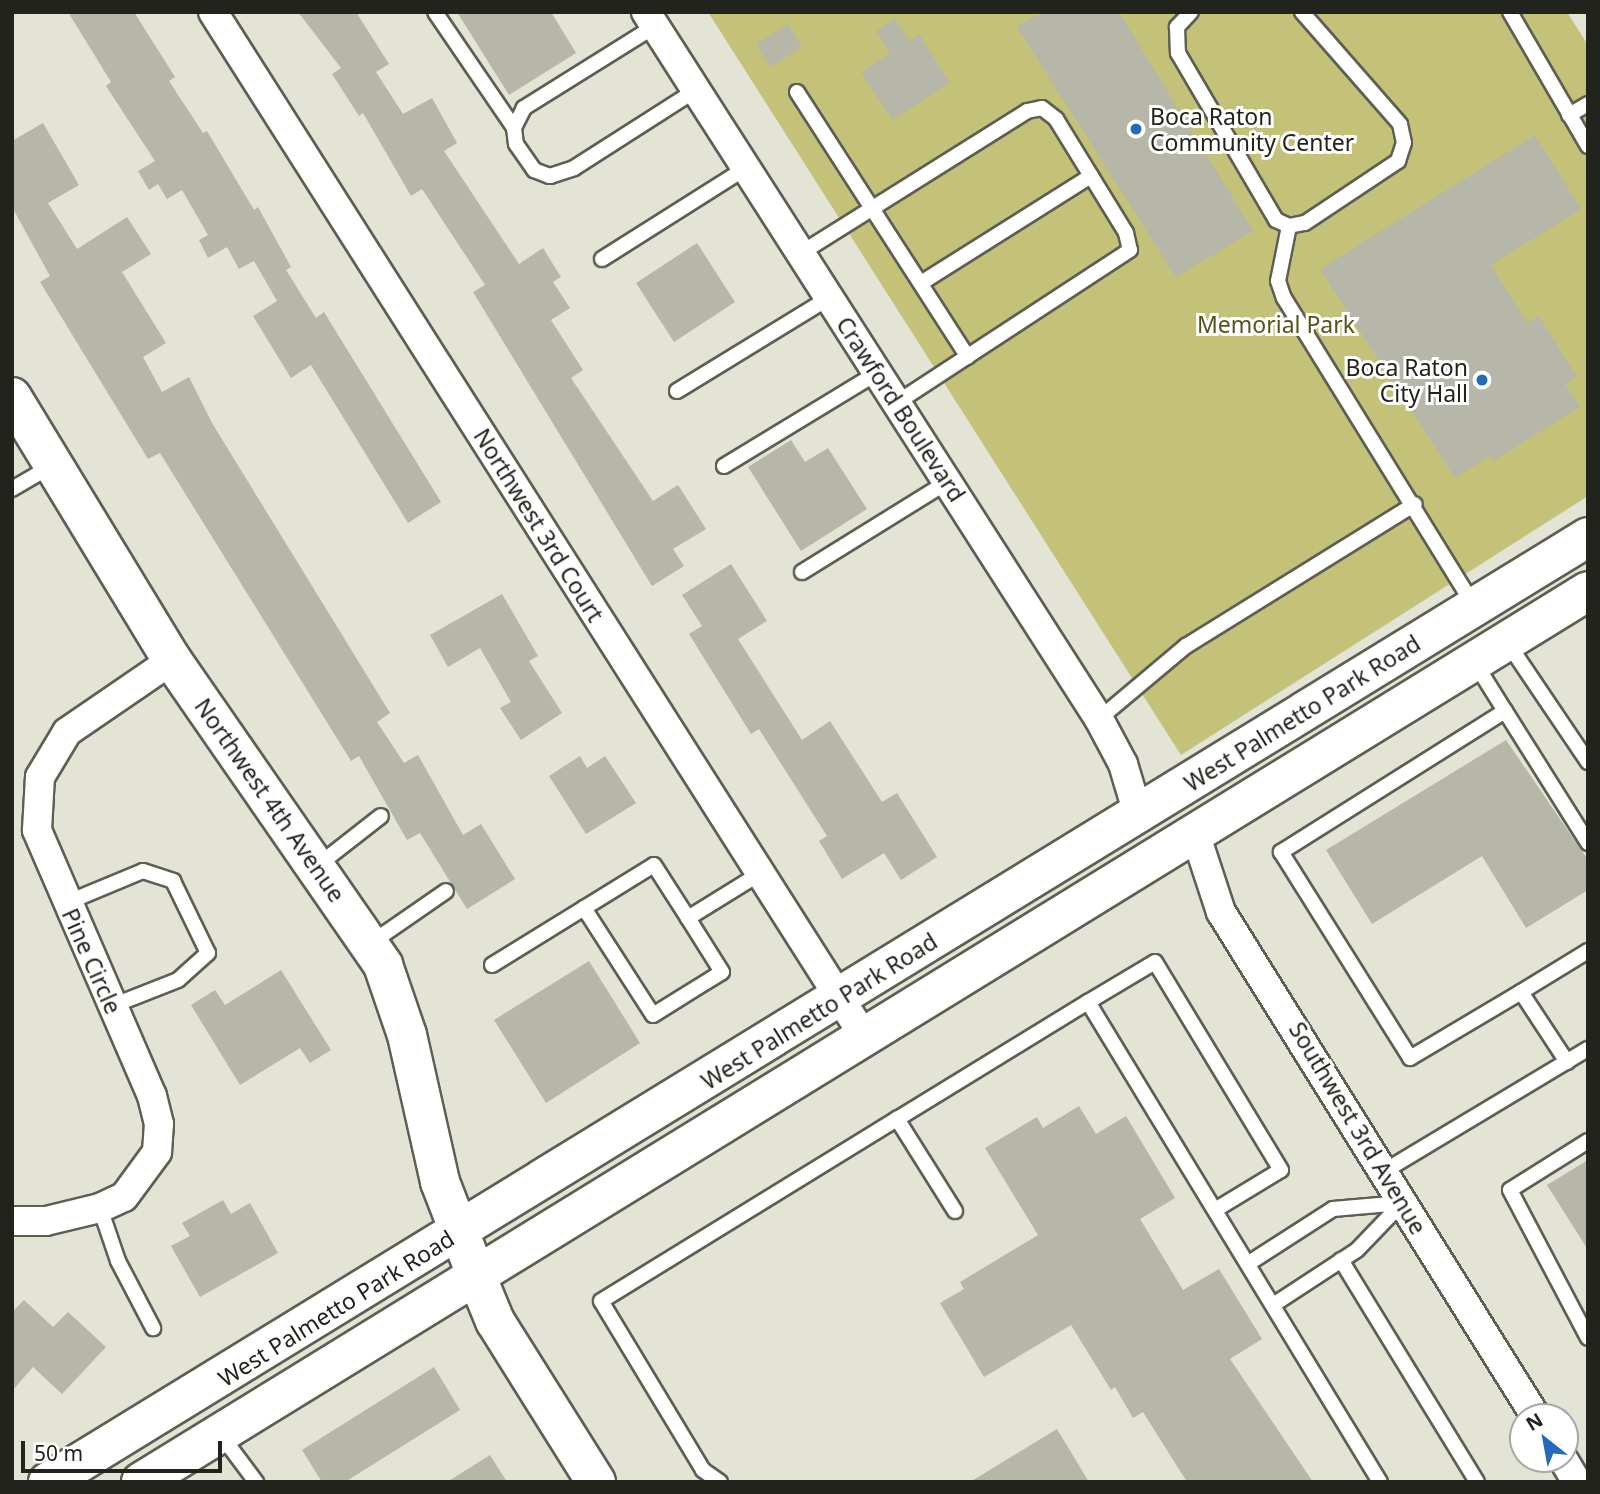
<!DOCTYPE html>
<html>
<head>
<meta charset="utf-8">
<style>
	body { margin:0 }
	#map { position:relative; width:1600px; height:1494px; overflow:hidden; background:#e3e3d6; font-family:"Noto Sans",sans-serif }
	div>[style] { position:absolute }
	.green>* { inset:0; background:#c4c279 }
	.building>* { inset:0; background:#b6b6a9 }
	.roads { filter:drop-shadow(2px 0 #5e5e53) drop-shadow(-2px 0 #5e5e53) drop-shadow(0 2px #5e5e53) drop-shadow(0 -2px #5e5e53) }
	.lane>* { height:14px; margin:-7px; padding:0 7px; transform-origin:7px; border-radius:7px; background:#fff }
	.street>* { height:28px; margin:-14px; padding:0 14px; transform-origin:14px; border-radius:14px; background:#fff }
	.secondary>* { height:38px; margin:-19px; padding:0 19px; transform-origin:19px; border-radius:19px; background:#fff }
	.primary>* { height:38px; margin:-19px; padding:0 19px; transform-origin:19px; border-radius:19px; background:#fff }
	.dots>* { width:19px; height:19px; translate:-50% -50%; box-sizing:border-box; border:4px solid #fff; border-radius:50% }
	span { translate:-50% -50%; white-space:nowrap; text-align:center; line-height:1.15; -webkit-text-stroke:6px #fff; paint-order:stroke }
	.poi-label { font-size:23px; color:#23231e }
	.left { translate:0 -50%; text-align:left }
	.right { translate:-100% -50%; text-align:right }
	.park-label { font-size:23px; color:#55531c }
	.street-label { font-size:23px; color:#23231e }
	.frame { position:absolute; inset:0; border:14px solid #23231e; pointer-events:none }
	.north { position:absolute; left:1509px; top:1403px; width:70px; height:70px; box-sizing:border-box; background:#fff; border:2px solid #a7a7a5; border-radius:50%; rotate:329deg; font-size:19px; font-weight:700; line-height:28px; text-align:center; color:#23231e }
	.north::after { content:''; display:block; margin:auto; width:24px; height:32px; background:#256abb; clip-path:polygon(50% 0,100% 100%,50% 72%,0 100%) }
	.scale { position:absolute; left:21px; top:1441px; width:201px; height:32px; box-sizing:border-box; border:4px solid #23231e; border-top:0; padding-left:9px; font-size:21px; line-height:24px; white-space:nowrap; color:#23231e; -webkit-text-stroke:5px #fff; paint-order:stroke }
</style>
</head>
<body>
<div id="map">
	<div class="green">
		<i style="clip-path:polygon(708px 12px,1567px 12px,1588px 45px,1588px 496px,1181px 755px)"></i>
	</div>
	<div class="building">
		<i style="clip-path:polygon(68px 12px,134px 12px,175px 77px,169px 81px,203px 133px,207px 131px,254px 210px,258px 207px,291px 267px,286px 270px,316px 318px,324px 312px,441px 502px,408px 523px,311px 365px,291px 378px,253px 316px,277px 301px,254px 261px,239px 269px,227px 247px,208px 258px,199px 240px,208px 235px,182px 190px,167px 199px,158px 184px,149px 190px,138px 171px,155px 161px,106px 86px,111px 82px)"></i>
		<i style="clip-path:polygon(298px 12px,356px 12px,389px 64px,376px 72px,403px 114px,432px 98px,457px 143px,444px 151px,519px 264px,543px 248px,561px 277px,553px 282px,570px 308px,551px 320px,583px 370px,571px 378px,653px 501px,678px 485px,706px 529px,673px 549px,684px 566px,652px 586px,473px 292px,485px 285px,422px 189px,411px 196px,363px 113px,359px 116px,332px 74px,341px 68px)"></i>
		<i style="clip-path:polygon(457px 12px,551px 12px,576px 53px,509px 95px)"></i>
		<i style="clip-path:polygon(1042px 12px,1119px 12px,1253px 231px,1176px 277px,1017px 27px)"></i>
		<i style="clip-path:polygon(895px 19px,910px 41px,919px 34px,950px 83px,892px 120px,861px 72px,890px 53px,876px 31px)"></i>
		<i style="clip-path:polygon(788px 24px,802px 47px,770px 67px,756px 44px)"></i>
		<i style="clip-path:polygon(43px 123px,79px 185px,48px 203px,77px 249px,127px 217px,151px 254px,122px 272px,166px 343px,143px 357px,162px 392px,189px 377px,212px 423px,390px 713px,377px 722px,404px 763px,418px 755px,463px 835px,481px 824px,515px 879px,467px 909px,420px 833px,407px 840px,359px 756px,351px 761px,160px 453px,148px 459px,40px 282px,50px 276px,12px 207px,12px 141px)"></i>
		<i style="clip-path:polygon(1535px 135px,1581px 209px,1491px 265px,1527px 323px,1539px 316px,1577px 377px,1565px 384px,1580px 407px,1493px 461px,1489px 456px,1455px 478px,1320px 269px)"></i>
		<i style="clip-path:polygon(697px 243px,735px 302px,674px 342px,636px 283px)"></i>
		<i style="clip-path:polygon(791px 440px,805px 462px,828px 448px,867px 509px,801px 551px,748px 467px)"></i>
		<i style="clip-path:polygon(731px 564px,767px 621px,738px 639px,802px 740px,830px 721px,882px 802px,897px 793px,937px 857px,901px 880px,884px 853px,842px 879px,819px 841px,827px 836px,759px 729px,751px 734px,689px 634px,702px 626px,682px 595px)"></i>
		<i style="clip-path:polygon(502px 594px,538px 656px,529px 661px,562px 713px,521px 740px,500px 708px,511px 702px,480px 648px,448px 667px,430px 635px)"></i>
		<i style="clip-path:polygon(1506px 740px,1588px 860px,1588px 890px,1526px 928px,1482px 856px,1372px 924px,1326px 850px)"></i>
		<i style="clip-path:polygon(580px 756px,587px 768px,605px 756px,636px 803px,586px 834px,549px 776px)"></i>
		<i style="clip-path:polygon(589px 961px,640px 1043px,546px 1103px,494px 1020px)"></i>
		<i style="clip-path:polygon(281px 970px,331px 1050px,310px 1063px,300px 1048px,240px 1085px,191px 1005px,215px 990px,225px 1005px)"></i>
		<i style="clip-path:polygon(1079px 1106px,1096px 1134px,1126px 1116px,1175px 1198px,1140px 1219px,1183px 1290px,1219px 1269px,1262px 1339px,1230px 1359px,1313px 1482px,1187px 1482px,1143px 1412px,1133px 1418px,1115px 1387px,1111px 1390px,1071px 1325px,984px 1377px,940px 1303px,964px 1289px,960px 1282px,1038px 1235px,985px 1148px,1037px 1117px,1043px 1128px)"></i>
		<i style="clip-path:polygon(1588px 1160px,1588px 1250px,1547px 1185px)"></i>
		<i style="clip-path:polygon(223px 1200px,231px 1214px,250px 1203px,278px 1253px,200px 1297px,171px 1246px,190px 1236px,182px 1223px)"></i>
		<i style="clip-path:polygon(24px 1300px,53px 1327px,68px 1312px,106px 1347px,62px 1394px,33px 1367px,12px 1391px,12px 1312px)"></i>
		<i style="clip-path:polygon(434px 1367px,460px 1410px,345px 1482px,322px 1482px,302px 1450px)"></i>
		<i style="clip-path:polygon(1057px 1429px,1089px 1482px,970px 1482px)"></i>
		<i style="clip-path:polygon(490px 1455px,507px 1482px,447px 1482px)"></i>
	</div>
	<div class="roads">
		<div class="lane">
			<i style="left:435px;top:12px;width:140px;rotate:55.7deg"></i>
			<i style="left:1191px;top:12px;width:21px;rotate:133deg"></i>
			<i style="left:1177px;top:27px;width:26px;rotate:88deg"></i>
			<i style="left:1178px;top:53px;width:194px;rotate:59.6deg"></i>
			<i style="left:1276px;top:220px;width:14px;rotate:25deg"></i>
			<i style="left:1289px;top:226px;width:16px;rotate:-11deg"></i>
			<i style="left:1305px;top:223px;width:112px;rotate:-33.7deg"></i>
			<i style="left:1398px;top:161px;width:19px;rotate:-72deg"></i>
			<i style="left:1404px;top:143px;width:19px;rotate:-102deg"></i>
			<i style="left:1400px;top:124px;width:149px;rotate:-131.2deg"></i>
			<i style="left:1510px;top:12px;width:155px;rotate:59.8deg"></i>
			<i style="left:655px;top:26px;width:155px;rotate:148deg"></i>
			<i style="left:524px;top:108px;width:22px;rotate:117deg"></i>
			<i style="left:514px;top:128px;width:16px;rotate:83deg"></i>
			<i style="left:516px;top:144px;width:32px;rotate:55deg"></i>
			<i style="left:534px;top:170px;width:17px;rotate:21deg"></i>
			<i style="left:550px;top:176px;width:25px;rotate:-18deg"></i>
			<i style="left:574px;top:168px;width:145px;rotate:-32.6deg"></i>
			<i style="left:797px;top:92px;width:315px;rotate:57.2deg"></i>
			<i style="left:1569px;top:115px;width:22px;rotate:-30deg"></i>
			<i style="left:1289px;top:226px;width:56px;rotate:101.3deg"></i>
			<i style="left:1278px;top:281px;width:18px;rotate:71deg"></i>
			<i style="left:1284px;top:298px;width:362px;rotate:58.3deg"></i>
			<i style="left:801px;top:253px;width:267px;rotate:-32.1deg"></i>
			<i style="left:1027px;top:111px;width:15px;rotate:-11deg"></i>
			<i style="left:1042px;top:108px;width:18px;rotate:38deg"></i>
			<i style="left:1056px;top:119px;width:134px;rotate:58.4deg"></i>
			<i style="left:1126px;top:233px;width:17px;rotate:77deg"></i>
			<i style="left:1130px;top:250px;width:280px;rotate:146.8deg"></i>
			<i style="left:602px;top:259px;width:170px;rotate:-32.3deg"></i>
			<i style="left:921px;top:283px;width:201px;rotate:-32.2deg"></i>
			<i style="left:677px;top:391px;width:178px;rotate:-31.5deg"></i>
			<i style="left:724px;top:466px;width:179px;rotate:-31.3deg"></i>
			<i style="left:12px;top:489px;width:48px;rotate:-30.3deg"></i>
			<i style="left:802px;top:572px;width:171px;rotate:-31.8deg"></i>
			<i style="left:1507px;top:642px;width:145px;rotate:56deg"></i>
			<i style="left:1475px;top:663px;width:57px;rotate:58deg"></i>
			<i style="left:1505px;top:711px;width:265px;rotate:147.8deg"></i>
			<i style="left:1281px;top:852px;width:243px;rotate:57.9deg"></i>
			<i style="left:1410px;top:1058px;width:129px;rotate:-30.7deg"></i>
			<i style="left:1521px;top:992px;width:84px;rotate:56.7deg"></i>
			<i style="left:1505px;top:711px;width:156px;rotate:57.8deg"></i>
			<i style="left:1099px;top:719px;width:114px;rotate:-40deg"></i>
			<i style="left:1186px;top:646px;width:269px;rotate:-31.8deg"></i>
			<i style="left:317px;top:866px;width:81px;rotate:-38deg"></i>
			<i style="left:66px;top:903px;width:83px;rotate:-22.6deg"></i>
			<i style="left:143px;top:871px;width:32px;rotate:18deg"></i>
			<i style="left:173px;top:881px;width:80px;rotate:64.1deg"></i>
			<i style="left:208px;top:953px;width:40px;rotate:138deg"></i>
			<i style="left:178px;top:980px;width:71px;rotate:158.5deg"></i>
			<i style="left:584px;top:908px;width:127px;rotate:57.2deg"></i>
			<i style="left:653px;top:1015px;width:81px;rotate:-31.9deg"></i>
			<i style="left:722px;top:972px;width:64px;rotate:-122.2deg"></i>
			<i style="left:371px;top:943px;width:91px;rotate:-34.7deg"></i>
			<i style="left:492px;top:965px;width:190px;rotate:-31.7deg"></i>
			<i style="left:654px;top:865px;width:63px;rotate:57.3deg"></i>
			<i style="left:688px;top:918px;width:86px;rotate:-31.7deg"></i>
			<i style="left:1521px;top:992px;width:79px;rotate:-31.5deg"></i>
			<i style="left:1588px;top:1141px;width:92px;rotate:147.9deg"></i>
			<i style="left:1510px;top:1190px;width:167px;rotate:62.2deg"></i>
			<i style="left:1383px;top:1172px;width:239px;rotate:-31deg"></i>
			<i style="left:100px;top:1208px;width:56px;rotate:71.2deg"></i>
			<i style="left:118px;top:1261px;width:76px;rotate:62.4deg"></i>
			<i style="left:1215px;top:1210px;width:77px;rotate:-31.2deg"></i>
			<i style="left:1281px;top:1170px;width:243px;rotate:-121.2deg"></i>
			<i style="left:1155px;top:962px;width:78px;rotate:149.2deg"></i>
			<i style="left:1088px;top:1002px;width:562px;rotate:58.69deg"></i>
			<i style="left:955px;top:1211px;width:109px;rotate:-122.2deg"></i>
			<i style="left:897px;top:1119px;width:224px;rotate:-31.5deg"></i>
			<i style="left:1341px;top:1260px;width:260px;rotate:58.5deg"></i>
			<i style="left:1249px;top:1263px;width:100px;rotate:-32.7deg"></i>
			<i style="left:1333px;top:1209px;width:69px;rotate:-5deg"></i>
			<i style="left:1273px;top:1305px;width:100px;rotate:-33.2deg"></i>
			<i style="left:1357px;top:1250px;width:65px;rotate:-46.2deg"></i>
			<i style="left:221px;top:1435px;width:59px;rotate:53.3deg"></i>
			<i style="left:720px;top:1482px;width:21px;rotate:-145deg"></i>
			<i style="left:703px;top:1470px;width:197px;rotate:-121.1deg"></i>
			<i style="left:601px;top:1301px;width:347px;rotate:-31.6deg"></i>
		</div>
		<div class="street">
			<i style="left:213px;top:12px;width:1216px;rotate:57.56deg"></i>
			<i style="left:646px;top:12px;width:840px;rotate:57.35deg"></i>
			<i style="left:1099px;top:719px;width:51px;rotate:61.9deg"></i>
			<i style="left:1123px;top:764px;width:52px;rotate:73.3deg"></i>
			<i style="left:1195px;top:833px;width:83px;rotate:71.8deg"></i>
			<i style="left:1221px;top:912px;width:595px;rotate:58.05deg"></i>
			<i style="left:12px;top:1221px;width:34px"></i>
			<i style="left:46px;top:1221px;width:56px;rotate:-13.5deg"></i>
			<i style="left:100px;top:1208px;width:26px;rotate:-25deg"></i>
			<i style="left:124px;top:1197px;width:56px;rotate:-53.7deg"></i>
			<i style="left:157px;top:1152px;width:28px;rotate:-86deg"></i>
			<i style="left:159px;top:1124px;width:29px;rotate:-104deg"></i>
			<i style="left:152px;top:1096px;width:290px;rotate:-113.4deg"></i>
			<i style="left:37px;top:830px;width:53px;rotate:-86.8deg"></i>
			<i style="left:40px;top:777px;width:52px;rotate:-59deg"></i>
			<i style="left:67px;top:732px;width:127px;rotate:-34.4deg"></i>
			<i style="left:1563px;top:1459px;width:27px;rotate:59deg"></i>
		</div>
		<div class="secondary">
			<i style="left:12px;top:397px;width:308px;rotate:58.7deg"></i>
			<i style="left:172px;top:660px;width:371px;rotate:55.3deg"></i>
			<i style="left:383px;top:965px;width:74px;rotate:71.1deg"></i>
			<i style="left:407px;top:1035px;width:151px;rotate:77.3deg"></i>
			<i style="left:440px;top:1182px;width:100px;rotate:68.8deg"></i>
			<i style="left:476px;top:1275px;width:50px;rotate:67.6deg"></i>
			<i style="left:495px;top:1321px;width:190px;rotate:57.9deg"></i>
		</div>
		<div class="primary">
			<i style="left:48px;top:1482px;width:1807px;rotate:-31.53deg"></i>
			<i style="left:141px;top:1482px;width:1699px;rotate:-31.62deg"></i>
		</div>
	</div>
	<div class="dots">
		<i style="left:1136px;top:129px;background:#256abb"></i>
		<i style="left:1482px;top:380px;background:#256abb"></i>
	</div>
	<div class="poi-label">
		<span class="left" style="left:1150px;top:129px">Boca Raton<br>Community Center</span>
		<span class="right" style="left:1468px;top:380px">Boca Raton<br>City Hall</span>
	</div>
	<div class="park-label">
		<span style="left:1276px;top:324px">Memorial Park</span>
	</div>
	<div class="street-label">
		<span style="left:901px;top:409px;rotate:57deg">Crawford Boulevard</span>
		<span style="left:539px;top:525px;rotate:58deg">Northwest 3rd Court</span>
		<span style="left:1302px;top:713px;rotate:-32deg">West Palmetto Park Road</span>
		<span style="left:270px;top:800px;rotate:55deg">Northwest 4th Avenue</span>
		<span style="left:92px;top:961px;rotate:66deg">Pine Circle</span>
		<span style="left:819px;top:1011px;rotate:-32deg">West Palmetto Park Road</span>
		<span style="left:1358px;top:1128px;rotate:59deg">Southwest 3rd Avenue</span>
		<span style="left:336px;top:1308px;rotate:-32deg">West Palmetto Park Road</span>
	</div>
	<div class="frame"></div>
	<div class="north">N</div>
	<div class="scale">50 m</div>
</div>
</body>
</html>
